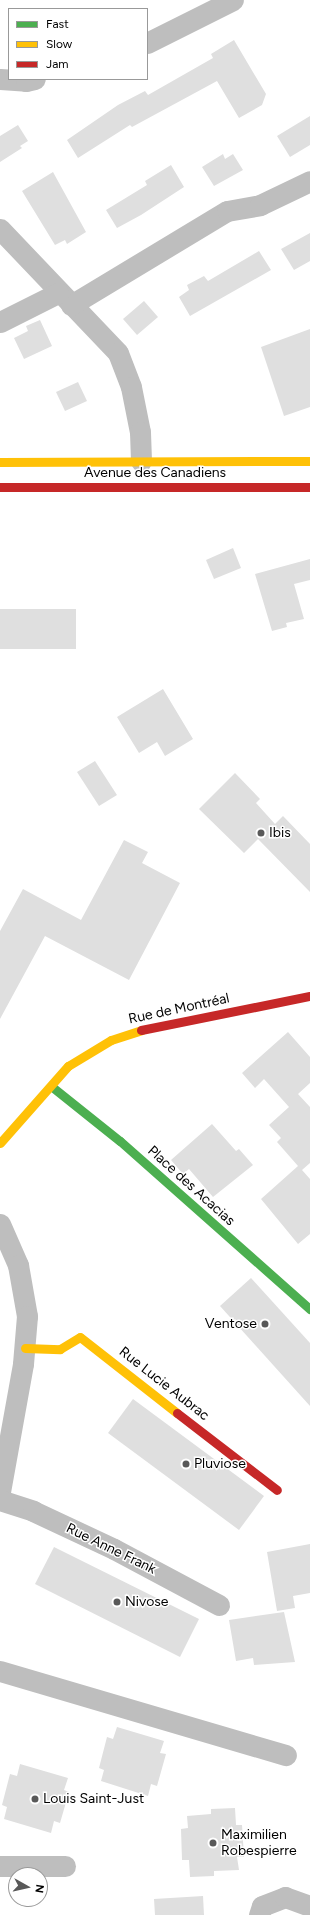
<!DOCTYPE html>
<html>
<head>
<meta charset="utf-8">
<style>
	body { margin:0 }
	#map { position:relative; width:310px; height:1915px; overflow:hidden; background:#fff; font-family:Figtree,sans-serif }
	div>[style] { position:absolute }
	.building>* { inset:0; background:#dfdfdf }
	.street>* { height:21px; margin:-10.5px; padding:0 10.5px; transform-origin:10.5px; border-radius:10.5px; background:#bebebe }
	.fast>* { height:9px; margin:-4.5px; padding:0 4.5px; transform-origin:4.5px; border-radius:4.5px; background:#4caf50 }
	.slow>* { height:9px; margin:-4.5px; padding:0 4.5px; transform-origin:4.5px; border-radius:4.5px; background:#ffc107 }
	.jam>* { height:9px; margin:-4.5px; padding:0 4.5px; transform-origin:4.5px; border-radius:4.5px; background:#c62828 }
	.dots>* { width:11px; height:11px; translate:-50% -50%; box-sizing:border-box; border:2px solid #fff; border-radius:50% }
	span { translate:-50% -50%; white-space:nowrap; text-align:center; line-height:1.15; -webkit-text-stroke:3px #fff; paint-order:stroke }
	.street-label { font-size:14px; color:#000 }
	.poi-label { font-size:14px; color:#000 }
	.left { translate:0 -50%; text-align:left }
	.right { translate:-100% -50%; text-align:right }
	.legend { position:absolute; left:8px; top:8px; width:140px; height:72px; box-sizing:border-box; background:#fff; border:1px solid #999; margin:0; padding:5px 7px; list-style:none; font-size:12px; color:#000 }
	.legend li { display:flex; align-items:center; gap:8px; height:20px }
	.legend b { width:20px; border:1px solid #999 }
	.north { position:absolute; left:8px; top:1867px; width:40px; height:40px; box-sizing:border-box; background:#fff; border:1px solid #999; border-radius:50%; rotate:98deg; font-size:11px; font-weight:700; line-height:16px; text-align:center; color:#000 }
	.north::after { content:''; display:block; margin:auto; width:14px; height:18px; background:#595959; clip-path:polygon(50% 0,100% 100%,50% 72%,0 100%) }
</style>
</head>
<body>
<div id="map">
	<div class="building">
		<i style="clip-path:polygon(234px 40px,266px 94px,262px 105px,239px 118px,217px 81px,132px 127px,130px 125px,78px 158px,67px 140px,118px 105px,145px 91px,148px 95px,213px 58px,211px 54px)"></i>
		<i style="clip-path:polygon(310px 116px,310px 145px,290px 157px,277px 136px)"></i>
		<i style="clip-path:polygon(18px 125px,28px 141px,20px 146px,22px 148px,0 162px,0 136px)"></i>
		<i style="clip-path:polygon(223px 154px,225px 159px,233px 154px,243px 170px,214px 186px,202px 167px)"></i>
		<i style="clip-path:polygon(171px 165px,184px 187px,141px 215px,117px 228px,106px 210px,147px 185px,145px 181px)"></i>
		<i style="clip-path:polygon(53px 172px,86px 232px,67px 244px,65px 240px,55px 245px,22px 191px)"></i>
		<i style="clip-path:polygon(310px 233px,310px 261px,294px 270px,281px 249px)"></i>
		<i style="clip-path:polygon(259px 251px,271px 270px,190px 316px,179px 297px,189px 290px,187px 285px,204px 276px,208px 281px)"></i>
		<i style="clip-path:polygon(144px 301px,158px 317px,137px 335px,123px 319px)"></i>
		<i style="clip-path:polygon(40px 320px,52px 346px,24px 359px,14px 338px,28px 331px,26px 326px)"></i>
		<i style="clip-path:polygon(310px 329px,310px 407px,284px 416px,261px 347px)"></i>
		<i style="clip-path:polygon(78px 382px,87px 401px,65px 411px,56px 392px)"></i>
		<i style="clip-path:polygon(233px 548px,241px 568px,214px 579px,206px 560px)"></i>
		<i style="clip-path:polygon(310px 559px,310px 580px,294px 584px,304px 619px,286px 623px,287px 627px,272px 631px,255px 574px)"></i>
		<i style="clip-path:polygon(0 609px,76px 609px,76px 649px,0 649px)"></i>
		<i style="clip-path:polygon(163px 689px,193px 739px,165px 756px,157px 742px,139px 753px,117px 717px)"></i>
		<i style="clip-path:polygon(95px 761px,117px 795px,99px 806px,77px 772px)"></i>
		<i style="clip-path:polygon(235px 773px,260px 799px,256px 803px,275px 824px,283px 816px,310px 844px,310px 892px,258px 839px,244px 853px,199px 809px)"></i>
		<i style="clip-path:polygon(124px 840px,148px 852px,142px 863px,180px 883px,129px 980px,45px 936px,0 1019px,0 931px,23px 889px,81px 920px)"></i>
		<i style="clip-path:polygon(288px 1032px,310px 1057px,310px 1083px,298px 1094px,310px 1107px,310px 1163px,302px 1170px,310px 1179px,310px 1234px,298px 1244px,261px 1199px,298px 1166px,277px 1142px,281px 1138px,269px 1125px,289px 1107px,264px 1079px,255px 1088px,242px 1073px)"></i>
		<i style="clip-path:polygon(212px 1124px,236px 1151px,239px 1149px,253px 1165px,213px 1197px,189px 1169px,183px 1174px,171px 1160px)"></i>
		<i style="clip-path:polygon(251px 1278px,310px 1343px,310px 1406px,220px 1306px)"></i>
		<i style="clip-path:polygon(133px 1399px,264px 1496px,239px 1530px,108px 1433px)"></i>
		<i style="clip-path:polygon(310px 1544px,310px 1593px,293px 1596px,295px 1608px,277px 1611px,267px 1552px)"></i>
		<i style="clip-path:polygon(54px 1547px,199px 1619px,180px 1657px,35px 1584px)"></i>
		<i style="clip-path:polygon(284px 1612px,295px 1662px,254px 1665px,253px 1658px,236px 1661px,229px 1620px)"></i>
		<i style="clip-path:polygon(117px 1727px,164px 1741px,160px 1753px,166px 1754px,157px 1786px,151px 1784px,148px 1796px,101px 1781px,104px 1770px,99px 1768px,107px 1737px,113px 1739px)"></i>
		<i style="clip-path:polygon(20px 1764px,68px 1778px,64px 1790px,69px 1792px,60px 1823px,54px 1821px,51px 1833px,4px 1819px,7px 1807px,2px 1805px,10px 1774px,17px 1776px)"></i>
		<i style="clip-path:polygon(235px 1808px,236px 1825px,242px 1825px,244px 1857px,237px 1857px,239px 1870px,214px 1871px,214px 1876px,190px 1877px,189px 1860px,182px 1860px,181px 1829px,188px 1828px,187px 1816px,211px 1814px,211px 1809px)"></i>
		<i style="clip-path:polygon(203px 1896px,204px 1915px,155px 1915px,154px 1899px)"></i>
	</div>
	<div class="street">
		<i style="left:147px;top:43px;width:96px;rotate:-26.6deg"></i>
		<i style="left:0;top:79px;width:26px;rotate:4deg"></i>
		<i style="left:26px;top:81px;width:9px;rotate:-13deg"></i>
		<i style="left:0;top:229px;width:171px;rotate:46.4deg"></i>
		<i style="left:118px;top:353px;width:36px;rotate:69deg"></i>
		<i style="left:131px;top:387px;width:46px;rotate:78.7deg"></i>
		<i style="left:140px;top:432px;width:29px;rotate:88deg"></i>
		<i style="left:71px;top:305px;width:182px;rotate:-31.1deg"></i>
		<i style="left:227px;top:211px;width:34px;rotate:-10deg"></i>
		<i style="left:260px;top:205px;width:55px;rotate:-25.6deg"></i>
		<i style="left:0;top:322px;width:65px;rotate:-26.6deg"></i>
		<i style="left:0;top:1224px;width:45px;rotate:66.3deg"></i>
		<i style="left:18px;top:1265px;width:52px;rotate:80deg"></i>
		<i style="left:27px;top:1316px;width:48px;rotate:94.8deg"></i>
		<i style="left:23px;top:1364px;width:130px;rotate:100.2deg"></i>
		<i style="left:0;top:1500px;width:35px;rotate:18deg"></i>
		<i style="left:33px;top:1511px;width:89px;rotate:25.1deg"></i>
		<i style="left:114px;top:1549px;width:119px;rotate:28.1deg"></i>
		<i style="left:0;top:1671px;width:298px;rotate:16.4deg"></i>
		<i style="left:0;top:1866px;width:65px"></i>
		<i style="left:259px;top:1915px;width:9px;rotate:-72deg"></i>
		<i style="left:262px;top:1906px;width:25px;rotate:-21deg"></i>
		<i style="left:285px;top:1897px;width:27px;rotate:20deg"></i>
	</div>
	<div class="fast">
		<i style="left:51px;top:1086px;width:88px;rotate:38.6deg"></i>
		<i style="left:120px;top:1141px;width:254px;rotate:41.5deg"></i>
	</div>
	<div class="slow">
		<i style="left:0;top:462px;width:310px;rotate:-0.2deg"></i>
		<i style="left:0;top:1143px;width:103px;rotate:-48.6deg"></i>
		<i style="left:68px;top:1066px;width:50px;rotate:-31.2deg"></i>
		<i style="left:111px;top:1040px;width:32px;rotate:-18deg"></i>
		<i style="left:25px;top:1348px;width:35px;rotate:2deg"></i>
		<i style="left:60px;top:1349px;width:23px;rotate:-31deg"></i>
		<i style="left:80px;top:1337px;width:123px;rotate:38.1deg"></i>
	</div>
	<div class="jam">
		<i style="left:0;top:487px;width:310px"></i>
		<i style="left:141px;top:1030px;width:172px;rotate:-11.4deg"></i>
		<i style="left:177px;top:1413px;width:126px;rotate:37.6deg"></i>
	</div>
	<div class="dots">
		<i style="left:261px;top:833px;background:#595959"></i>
		<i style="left:265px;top:1324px;background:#595959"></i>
		<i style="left:186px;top:1464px;background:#595959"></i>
		<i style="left:117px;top:1602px;background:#595959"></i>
		<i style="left:35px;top:1799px;background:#595959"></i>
		<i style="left:213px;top:1843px;background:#595959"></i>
	</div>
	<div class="street-label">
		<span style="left:155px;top:473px">Avenue des Canadiens</span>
		<span style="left:179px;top:1009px;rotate:-12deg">Rue de Montréal</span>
		<span style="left:191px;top:1186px;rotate:42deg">Place des Acacias</span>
		<span style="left:164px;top:1384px;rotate:38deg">Rue Lucie Aubrac</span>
		<span style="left:111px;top:1549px;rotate:26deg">Rue Anne Frank</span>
	</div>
	<div class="poi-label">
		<span class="left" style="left:269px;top:833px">Ibis</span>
		<span class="right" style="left:257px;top:1324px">Ventose</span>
		<span class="left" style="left:194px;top:1464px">Pluviose</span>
		<span class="left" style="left:125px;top:1602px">Nivose</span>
		<span class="left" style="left:43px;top:1799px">Louis Saint-Just</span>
		<span class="left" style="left:221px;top:1843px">Maximilien<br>Robespierre</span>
	</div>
	<ul class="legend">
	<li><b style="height:5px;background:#4caf50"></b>Fast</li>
	<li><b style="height:5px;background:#ffc107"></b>Slow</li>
	<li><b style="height:5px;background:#c62828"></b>Jam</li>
	</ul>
	<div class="north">N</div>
</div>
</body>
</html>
